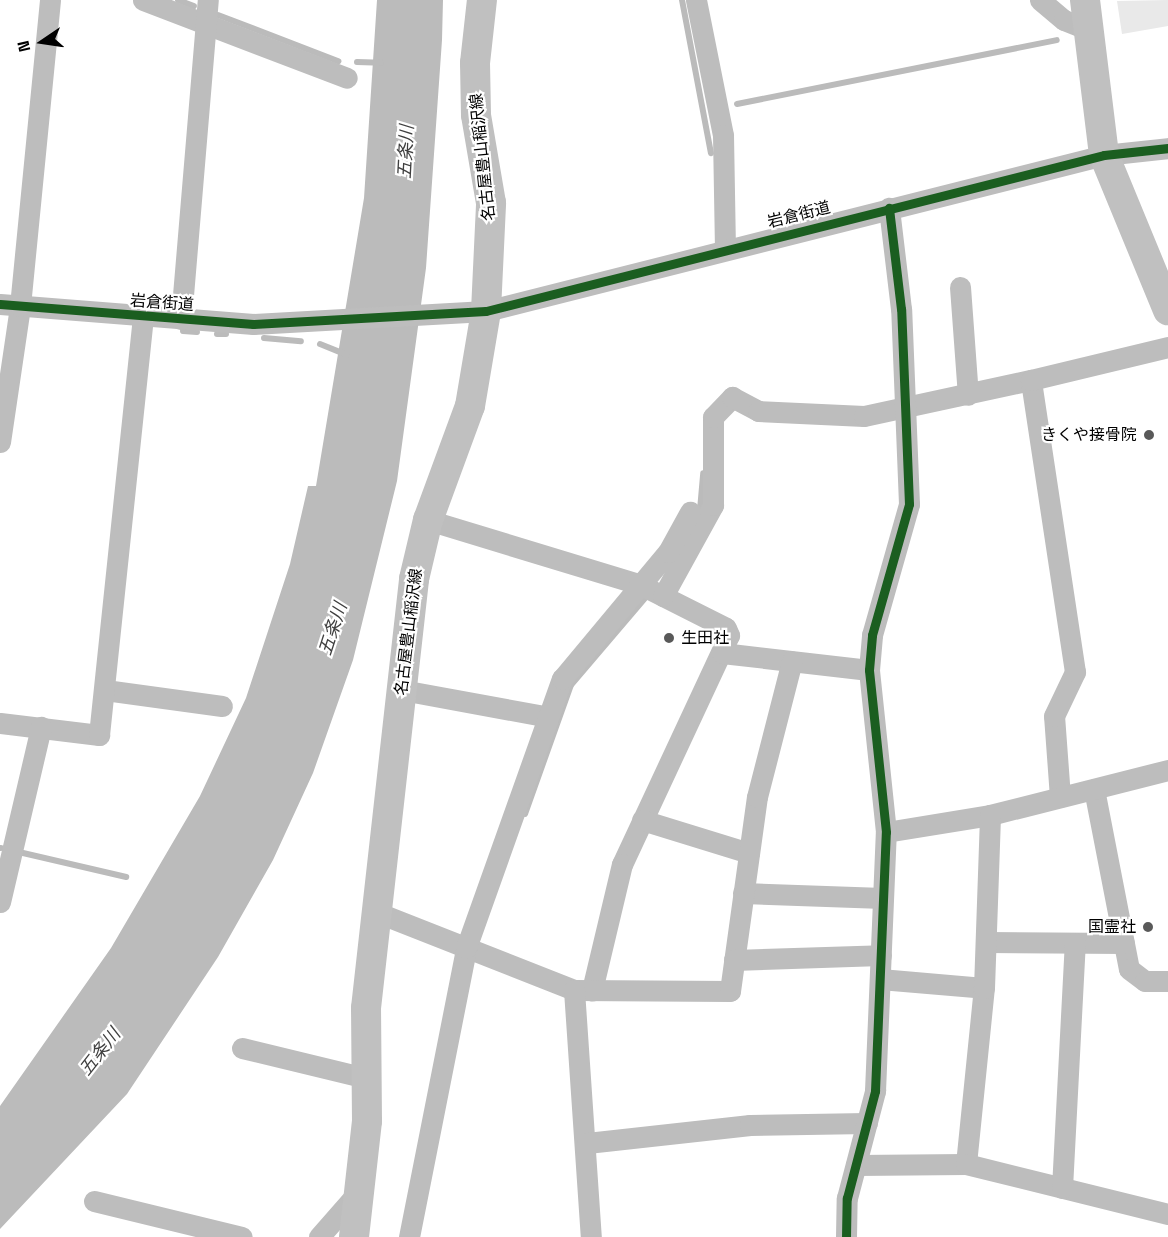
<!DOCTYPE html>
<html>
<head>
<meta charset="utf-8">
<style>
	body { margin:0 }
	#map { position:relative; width:1168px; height:1237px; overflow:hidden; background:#fff; font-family:"Space Grotesk","Noto Sans JP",sans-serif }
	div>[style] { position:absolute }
	.green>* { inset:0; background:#e9e9e9 }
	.water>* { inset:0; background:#bbb }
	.stream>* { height:6px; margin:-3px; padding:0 3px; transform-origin:3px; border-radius:3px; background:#bbb }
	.street>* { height:21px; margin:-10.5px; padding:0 10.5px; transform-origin:10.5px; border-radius:10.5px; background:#bdbdbd }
	.secondary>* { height:30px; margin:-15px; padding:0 15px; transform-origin:15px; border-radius:15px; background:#c0c0c0 }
	.cycleway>* { height:9px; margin:-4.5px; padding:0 4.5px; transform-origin:4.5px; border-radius:4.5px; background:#1b5e20 }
	.dots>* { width:16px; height:16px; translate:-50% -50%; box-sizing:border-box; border:3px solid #fff; border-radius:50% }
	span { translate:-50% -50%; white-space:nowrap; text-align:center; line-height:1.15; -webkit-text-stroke:4.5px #fff; paint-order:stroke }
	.street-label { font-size:16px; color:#000 }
	.poi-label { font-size:16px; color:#000 }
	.right { translate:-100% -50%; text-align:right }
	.left { translate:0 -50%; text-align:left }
	.water-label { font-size:18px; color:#3f3f3f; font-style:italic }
	.north { position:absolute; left:12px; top:12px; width:60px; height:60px; -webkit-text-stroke:4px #fff; paint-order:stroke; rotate:257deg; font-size:16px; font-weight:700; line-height:24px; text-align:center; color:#000 }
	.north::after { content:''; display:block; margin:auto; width:21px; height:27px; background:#000; clip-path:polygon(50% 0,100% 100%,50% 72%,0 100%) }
</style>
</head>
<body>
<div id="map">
	<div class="green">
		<i style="clip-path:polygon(1168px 0,1168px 26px,1122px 34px,1117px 1px)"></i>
	</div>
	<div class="water">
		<i style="clip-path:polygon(377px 0,443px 0,442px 40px,426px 268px,397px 481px,353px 660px,313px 773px,273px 860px,218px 957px,127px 1094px,0 1229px,0 1106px,111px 948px,200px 796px,246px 698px,290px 564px,308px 486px,316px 486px,364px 198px)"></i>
	</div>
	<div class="stream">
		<i style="left:178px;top:0;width:17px;rotate:21deg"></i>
		<i style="left:682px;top:0;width:156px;rotate:79.3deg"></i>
		<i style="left:218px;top:15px;width:129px;rotate:21deg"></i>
		<i style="left:357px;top:62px;width:24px;rotate:2deg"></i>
		<i style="left:737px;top:104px;width:326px;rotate:-11.3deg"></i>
		<i style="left:183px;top:331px;width:14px;rotate:4deg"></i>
		<i style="left:217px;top:334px;width:9px"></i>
		<i style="left:264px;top:338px;width:37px;rotate:5deg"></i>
		<i style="left:320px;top:344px;width:29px;rotate:22deg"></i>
		<i style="left:700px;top:510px;width:37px;rotate:-85deg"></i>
		<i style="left:525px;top:814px;width:137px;rotate:-70.4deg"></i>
		<i style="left:571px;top:685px;width:114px;rotate:-49.6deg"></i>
		<i style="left:0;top:848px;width:1px"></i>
		<i style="left:23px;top:853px;width:106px;rotate:13.1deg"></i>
	</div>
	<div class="street">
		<i style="left:143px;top:0;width:218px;rotate:20.9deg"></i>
		<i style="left:696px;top:0;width:138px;rotate:78.7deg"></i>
		<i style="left:723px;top:135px;width:114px;rotate:89deg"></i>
		<i style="left:1040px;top:0;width:31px;rotate:40deg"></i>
		<i style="left:1064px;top:20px;width:27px;rotate:22deg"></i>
		<i style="left:960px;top:287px;width:108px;rotate:85.8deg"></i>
		<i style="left:0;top:304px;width:254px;rotate:4.5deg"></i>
		<i style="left:253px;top:324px;width:233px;rotate:-3.2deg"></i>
		<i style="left:486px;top:311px;width:637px;rotate:-14.17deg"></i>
		<i style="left:1104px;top:155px;width:64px;rotate:-6.2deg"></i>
		<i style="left:181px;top:319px;width:320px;rotate:-85.2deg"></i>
		<i style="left:0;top:442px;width:137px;rotate:-81.6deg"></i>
		<i style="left:20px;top:306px;width:307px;rotate:-84.4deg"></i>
		<i style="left:428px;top:520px;width:220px;rotate:16.9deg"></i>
		<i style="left:639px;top:584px;width:97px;rotate:26.8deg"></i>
		<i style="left:726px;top:628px;width:8px;rotate:67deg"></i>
		<i style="left:729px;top:635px;width:253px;rotate:115deg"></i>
		<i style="left:622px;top:864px;width:130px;rotate:103.4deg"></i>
		<i style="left:663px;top:596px;width:104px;rotate:-61.2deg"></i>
		<i style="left:713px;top:505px;width:88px;rotate:-90deg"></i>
		<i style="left:713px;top:417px;width:28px;rotate:-46deg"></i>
		<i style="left:732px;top:397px;width:30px;rotate:28deg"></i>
		<i style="left:758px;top:411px;width:106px;rotate:2.7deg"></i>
		<i style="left:864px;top:416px;width:171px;rotate:-12.2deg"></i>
		<i style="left:722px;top:653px;width:148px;rotate:6.6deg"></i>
		<i style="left:105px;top:690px;width:118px;rotate:7.8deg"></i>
		<i style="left:402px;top:690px;width:149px;rotate:10.4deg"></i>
		<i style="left:0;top:723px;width:100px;rotate:6.9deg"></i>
		<i style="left:99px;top:735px;width:421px;rotate:-84deg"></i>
		<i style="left:1094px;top:789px;width:183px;rotate:79deg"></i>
		<i style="left:1129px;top:969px;width:20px;rotate:37deg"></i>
		<i style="left:1145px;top:981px;width:23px"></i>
		<i style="left:1060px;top:797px;width:81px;rotate:-94.2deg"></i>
		<i style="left:1054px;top:716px;width:49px;rotate:-64.5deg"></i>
		<i style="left:1075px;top:672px;width:295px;rotate:-98.6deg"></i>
		<i style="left:1031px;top:380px;width:141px;rotate:-13.5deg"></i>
		<i style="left:642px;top:820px;width:112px;rotate:17.1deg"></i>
		<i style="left:886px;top:832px;width:105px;rotate:-9.3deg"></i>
		<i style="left:990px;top:815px;width:184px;rotate:-14.2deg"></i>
		<i style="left:743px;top:893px;width:140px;rotate:2deg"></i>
		<i style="left:0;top:902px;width:180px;rotate:-76.8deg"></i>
		<i style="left:376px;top:912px;width:213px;rotate:21.5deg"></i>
		<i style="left:574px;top:990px;width:156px;rotate:0.4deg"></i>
		<i style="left:730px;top:991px;width:196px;rotate:-82.1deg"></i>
		<i style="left:757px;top:797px;width:140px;rotate:-75.6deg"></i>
		<i style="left:986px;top:942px;width:138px;rotate:0.4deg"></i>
		<i style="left:734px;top:960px;width:147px;rotate:-1.9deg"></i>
		<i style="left:880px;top:979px;width:104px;rotate:4.9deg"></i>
		<i style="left:574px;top:990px;width:248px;rotate:86.1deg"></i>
		<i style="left:242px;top:1048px;width:128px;rotate:13.6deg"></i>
		<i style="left:587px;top:1143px;width:164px;rotate:-6.3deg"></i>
		<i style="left:750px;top:1125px;width:117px;rotate:-1deg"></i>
		<i style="left:966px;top:1164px;width:177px;rotate:-84.2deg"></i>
		<i style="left:984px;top:988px;width:173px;rotate:-88deg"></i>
		<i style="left:856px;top:1165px;width:110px;rotate:-0.5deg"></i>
		<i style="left:966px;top:1164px;width:208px;rotate:13.9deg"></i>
		<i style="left:1062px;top:1188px;width:245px;rotate:-87deg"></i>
		<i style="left:94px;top:1201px;width:152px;rotate:13.7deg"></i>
		<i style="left:319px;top:1237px;width:62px;rotate:-48.9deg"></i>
		<i style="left:409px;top:1237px;width:295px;rotate:-78.8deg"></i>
		<i style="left:466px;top:948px;width:286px;rotate:-70.4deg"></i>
		<i style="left:562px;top:679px;width:165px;rotate:-50.2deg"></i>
		<i style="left:668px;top:552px;width:46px;rotate:-61.2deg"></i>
		<i style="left:846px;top:1237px;width:39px;rotate:-89deg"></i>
		<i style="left:847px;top:1198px;width:111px;rotate:-75.3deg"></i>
		<i style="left:875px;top:1091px;width:259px;rotate:-87.6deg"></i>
		<i style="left:886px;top:832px;width:163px;rotate:-96deg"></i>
		<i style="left:869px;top:670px;width:35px;rotate:-85deg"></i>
		<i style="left:872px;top:635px;width:136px;rotate:-74.2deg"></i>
		<i style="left:909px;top:504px;width:195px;rotate:-92.3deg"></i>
		<i style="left:901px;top:309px;width:102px;rotate:-96.8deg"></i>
	</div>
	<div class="secondary">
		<i style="left:1085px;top:0;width:156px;rotate:83deg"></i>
		<i style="left:1104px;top:155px;width:168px;rotate:67.6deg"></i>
		<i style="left:354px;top:1237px;width:117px;rotate:-83.6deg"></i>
		<i style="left:367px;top:1121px;width:113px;rotate:-90.5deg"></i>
		<i style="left:366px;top:1008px;width:432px;rotate:-83.6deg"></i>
		<i style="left:414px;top:579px;width:61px;rotate:-76.7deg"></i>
		<i style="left:428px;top:520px;width:121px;rotate:-69.8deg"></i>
		<i style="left:470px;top:406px;width:96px;rotate:-80.4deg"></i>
		<i style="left:486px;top:311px;width:108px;rotate:-87.3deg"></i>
		<i style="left:491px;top:203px;width:89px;rotate:-99.7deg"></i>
		<i style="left:476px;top:115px;width:52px;rotate:-91.1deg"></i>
		<i style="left:475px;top:63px;width:63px;rotate:-83.7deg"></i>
	</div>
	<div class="cycleway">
		<i style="left:0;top:304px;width:254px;rotate:4.5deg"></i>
		<i style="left:253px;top:324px;width:233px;rotate:-3.2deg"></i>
		<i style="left:486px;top:311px;width:637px;rotate:-14.17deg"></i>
		<i style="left:1104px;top:155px;width:64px;rotate:-6.2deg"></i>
		<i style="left:846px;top:1237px;width:39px;rotate:-89deg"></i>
		<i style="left:847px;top:1198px;width:111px;rotate:-75.3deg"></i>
		<i style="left:875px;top:1091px;width:259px;rotate:-87.6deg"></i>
		<i style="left:886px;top:832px;width:163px;rotate:-96deg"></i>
		<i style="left:869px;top:670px;width:35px;rotate:-85deg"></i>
		<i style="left:872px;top:635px;width:136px;rotate:-74.2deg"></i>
		<i style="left:909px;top:504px;width:195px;rotate:-92.3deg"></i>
		<i style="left:901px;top:309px;width:102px;rotate:-96.8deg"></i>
	</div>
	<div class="dots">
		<i style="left:1149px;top:435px;background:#595959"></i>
		<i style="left:669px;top:638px;background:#595959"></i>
		<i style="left:1148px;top:927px;background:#595959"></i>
	</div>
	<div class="street-label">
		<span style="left:483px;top:157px;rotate:-96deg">名古屋豊山稲沢線</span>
		<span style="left:799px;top:215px;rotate:-14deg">岩倉街道</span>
		<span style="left:162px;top:303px;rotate:4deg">岩倉街道</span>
		<span style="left:409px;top:632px;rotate:-83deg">名古屋豊山稲沢線</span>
	</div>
	<div class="poi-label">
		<span class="right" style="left:1137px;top:435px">きくや接骨院</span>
		<span class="left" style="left:681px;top:638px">生田社</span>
		<span class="right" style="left:1136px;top:927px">国霊社</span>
	</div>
	<div class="water-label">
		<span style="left:406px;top:152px;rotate:-87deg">五条川</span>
		<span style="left:333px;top:629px;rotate:-72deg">五条川</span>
		<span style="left:100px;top:1052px;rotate:-52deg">五条川</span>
	</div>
	<div class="north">N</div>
</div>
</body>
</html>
